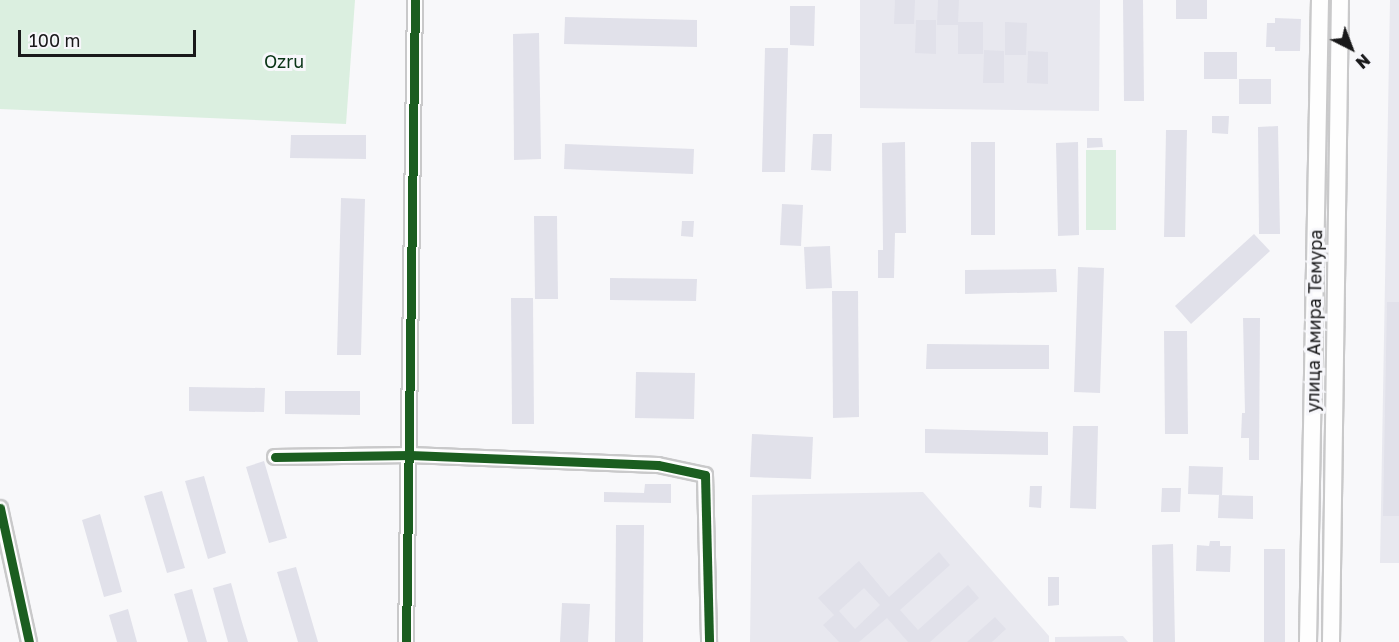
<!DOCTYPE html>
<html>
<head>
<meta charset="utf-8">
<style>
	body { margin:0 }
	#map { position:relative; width:1399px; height:642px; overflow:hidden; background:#f8f8fa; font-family:"Golos Text",sans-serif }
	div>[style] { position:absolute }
	.built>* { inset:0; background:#e8e8ef }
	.green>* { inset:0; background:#dbefe0 }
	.building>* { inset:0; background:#e1e1ea }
	.roads { filter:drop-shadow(2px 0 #c9c9ca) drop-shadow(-2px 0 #c9c9ca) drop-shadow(0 2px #c9c9ca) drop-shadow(0 -2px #c9c9ca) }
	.minor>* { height:14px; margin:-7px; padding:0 7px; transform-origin:7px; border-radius:7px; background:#fefefe }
	.major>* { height:16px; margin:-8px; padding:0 8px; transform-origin:8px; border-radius:8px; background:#fefefe }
	.cycleway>* { height:9px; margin:-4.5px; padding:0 4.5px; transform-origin:4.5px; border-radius:4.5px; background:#1b5e20 }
	span { translate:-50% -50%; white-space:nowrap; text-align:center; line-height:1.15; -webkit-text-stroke:6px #f7f7fb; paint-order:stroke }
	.park-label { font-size:18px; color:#093416 }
	.street-label { font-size:18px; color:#19191a }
	.north { position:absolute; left:1321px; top:18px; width:60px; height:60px; -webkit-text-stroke:4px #f7f7fb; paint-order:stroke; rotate:138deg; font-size:16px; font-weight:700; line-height:24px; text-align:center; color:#19191a }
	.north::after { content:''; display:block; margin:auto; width:21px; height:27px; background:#19191a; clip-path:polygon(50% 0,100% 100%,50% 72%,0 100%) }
	.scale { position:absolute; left:18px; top:30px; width:178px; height:27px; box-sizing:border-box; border:3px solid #19191a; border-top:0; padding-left:8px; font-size:18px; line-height:21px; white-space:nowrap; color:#19191a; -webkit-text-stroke:4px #f7f7fb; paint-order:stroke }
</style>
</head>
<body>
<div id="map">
	<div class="built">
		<i style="clip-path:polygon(860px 0,1100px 0,1099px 111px,860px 108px)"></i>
		<i style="clip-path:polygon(1390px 0,1399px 0,1399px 563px,1380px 563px)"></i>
		<i style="clip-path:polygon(923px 492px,1049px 636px,1049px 642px,750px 642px,752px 495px)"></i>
		<i style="clip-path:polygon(1123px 636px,1128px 642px,1055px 642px,1055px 637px)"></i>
	</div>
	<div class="green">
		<i style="clip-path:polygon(0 0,355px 0,346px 124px,0 109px)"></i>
		<i style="clip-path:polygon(1086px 150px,1116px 150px,1116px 230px,1086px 230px)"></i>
	</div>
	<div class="building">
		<i style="clip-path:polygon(895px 0,915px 0,914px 24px,894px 24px)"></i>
		<i style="clip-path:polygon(938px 0,959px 0,958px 22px,983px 22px,983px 54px,958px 54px,958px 25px,937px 25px)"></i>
		<i style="clip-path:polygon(1123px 0,1143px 0,1144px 101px,1124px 101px)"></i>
		<i style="clip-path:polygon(1176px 0,1207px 0,1207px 19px,1176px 19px)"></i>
		<i style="clip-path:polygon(790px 6px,815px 6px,814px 46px,790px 45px)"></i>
		<i style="clip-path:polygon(565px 17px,697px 20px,697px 47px,564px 44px)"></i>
		<i style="clip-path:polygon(1275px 18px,1301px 19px,1300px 51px,1275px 51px,1275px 47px,1266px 47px,1267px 23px,1275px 23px)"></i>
		<i style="clip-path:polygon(916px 20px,936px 20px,936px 54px,915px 53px)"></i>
		<i style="clip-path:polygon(1005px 22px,1027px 23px,1026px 55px,1005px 55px)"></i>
		<i style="clip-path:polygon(539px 33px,541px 159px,514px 160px,513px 34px)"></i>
		<i style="clip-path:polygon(765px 48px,788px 48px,785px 172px,762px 172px)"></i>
		<i style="clip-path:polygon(984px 50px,1004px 51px,1004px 83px,983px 83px)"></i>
		<i style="clip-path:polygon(1028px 51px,1048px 52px,1048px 84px,1027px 83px)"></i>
		<i style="clip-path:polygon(1204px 52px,1237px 52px,1237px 79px,1204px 79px)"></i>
		<i style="clip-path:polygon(1239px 79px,1271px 79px,1271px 104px,1239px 104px)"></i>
		<i style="clip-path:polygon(1212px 116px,1229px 116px,1228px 134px,1212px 133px)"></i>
		<i style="clip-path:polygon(1278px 126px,1280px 234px,1259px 234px,1258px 127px)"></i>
		<i style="clip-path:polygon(1166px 130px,1187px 130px,1185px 237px,1164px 237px)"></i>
		<i style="clip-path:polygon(813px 134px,832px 134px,831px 171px,811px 170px)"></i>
		<i style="clip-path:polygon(291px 135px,366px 135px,366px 159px,290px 158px)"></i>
		<i style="clip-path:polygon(1087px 138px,1102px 138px,1103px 147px,1087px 148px)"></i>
		<i style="clip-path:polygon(905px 142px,906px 233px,895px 233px,894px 278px,878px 278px,878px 250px,883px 250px,882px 143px)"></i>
		<i style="clip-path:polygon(971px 142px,995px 142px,995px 235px,971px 235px)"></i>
		<i style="clip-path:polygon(1078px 142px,1079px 235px,1058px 236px,1056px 143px)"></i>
		<i style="clip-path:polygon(565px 144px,694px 149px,693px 174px,564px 169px)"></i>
		<i style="clip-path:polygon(341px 198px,365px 199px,361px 355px,337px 355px)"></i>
		<i style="clip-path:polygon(782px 204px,803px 205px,801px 246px,780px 245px)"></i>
		<i style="clip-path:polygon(534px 216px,557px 216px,558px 299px,535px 299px)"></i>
		<i style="clip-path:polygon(682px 221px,694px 221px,693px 237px,681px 236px)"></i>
		<i style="clip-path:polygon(1254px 234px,1270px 251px,1191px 324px,1175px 306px)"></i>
		<i style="clip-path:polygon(830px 246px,832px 288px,806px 289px,804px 247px)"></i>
		<i style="clip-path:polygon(1078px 267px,1104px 268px,1100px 393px,1074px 392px)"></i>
		<i style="clip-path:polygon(1056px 269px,1057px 292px,965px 294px,965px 270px)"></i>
		<i style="clip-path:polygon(610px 278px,697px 279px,696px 301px,610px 300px)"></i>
		<i style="clip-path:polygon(832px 291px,858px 291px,859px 417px,833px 418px)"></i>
		<i style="clip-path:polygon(511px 298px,533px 298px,534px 424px,512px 424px)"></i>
		<i style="clip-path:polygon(1387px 302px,1399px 302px,1399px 516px,1383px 516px)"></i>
		<i style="clip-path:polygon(1243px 318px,1260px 318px,1259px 460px,1249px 460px,1249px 438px,1241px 438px,1242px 413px,1245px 413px)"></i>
		<i style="clip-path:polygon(1164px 331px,1187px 331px,1188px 434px,1165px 434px)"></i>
		<i style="clip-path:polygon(927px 344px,1049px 345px,1049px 369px,926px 369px)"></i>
		<i style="clip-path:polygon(636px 372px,695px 373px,694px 419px,635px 418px)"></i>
		<i style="clip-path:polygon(189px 387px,265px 388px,264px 412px,189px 411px)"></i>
		<i style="clip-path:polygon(285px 391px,360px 391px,360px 415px,285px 414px)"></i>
		<i style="clip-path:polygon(1073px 426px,1098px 426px,1096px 509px,1070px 508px)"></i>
		<i style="clip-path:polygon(925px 429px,1048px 432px,1048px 455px,925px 453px)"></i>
		<i style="clip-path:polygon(752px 434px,813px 437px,811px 479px,750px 477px)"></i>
		<i style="clip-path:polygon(264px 461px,287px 538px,269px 543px,246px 467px)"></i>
		<i style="clip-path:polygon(1189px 466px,1223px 467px,1222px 495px,1188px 494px)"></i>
		<i style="clip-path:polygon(204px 476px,226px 553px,208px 559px,185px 481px)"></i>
		<i style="clip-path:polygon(645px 484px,671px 484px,671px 503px,604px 502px,604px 492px,644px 493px)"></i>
		<i style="clip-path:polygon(1030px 486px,1042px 486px,1041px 508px,1029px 507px)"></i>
		<i style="clip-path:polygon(1162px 488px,1181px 488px,1180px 512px,1161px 512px)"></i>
		<i style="clip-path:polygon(162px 491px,185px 568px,167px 573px,144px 496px)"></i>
		<i style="clip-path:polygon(1219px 495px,1253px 496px,1253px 519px,1218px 518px)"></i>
		<i style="clip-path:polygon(100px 514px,122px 592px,104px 597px,82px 520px)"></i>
		<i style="clip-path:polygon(616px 525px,644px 525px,643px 642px,615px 642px)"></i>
		<i style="clip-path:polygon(1210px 541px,1220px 541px,1220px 546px,1231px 546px,1230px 572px,1196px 571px,1197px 545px,1209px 546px)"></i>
		<i style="clip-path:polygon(1173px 544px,1175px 642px,1153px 642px,1152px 545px)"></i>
		<i style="clip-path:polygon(1264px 549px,1285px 549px,1285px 642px,1264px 642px)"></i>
		<i style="clip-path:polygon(evenodd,939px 552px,950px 565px,900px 610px,918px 630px,968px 585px,979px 598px,930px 642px,908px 642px,887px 618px,859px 642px,839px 642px,823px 625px,834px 615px,818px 598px,859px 561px,889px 597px,939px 552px,864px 588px,880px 605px,855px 629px,839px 611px,864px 588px)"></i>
		<i style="clip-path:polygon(296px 567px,318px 642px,298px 642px,277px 572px)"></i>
		<i style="clip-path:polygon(1048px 577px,1059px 577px,1059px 605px,1048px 606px)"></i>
		<i style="clip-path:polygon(231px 583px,241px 619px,248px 642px,228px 642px,213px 588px)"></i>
		<i style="clip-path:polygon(192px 589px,207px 642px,188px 642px,174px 594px)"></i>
		<i style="clip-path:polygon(562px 603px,590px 604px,588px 642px,560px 642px)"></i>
		<i style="clip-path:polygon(128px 609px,137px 642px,117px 642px,109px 615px)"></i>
		<i style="clip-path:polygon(995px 617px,1006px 629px,992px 642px,967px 642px)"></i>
	</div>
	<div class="roads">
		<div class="minor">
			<i style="left:275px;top:457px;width:135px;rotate:-0.8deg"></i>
			<i style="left:410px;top:455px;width:248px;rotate:2.3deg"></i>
			<i style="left:658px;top:465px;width:48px;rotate:12deg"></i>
			<i style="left:705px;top:475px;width:167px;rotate:88.6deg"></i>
			<i style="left:0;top:508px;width:137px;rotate:77.8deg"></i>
			<i style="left:406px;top:642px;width:642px;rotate:-89.2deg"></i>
		</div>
		<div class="major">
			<i style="left:1308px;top:642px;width:642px;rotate:-88.93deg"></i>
			<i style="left:1331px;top:642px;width:642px;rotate:-89.2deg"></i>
		</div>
	</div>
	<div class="cycleway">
		<i style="left:275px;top:457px;width:135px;rotate:-0.8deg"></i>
		<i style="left:410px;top:455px;width:248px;rotate:2.3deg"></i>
		<i style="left:658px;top:465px;width:48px;rotate:12deg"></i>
		<i style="left:705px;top:475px;width:167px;rotate:88.6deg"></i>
		<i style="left:0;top:508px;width:137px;rotate:77.8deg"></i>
		<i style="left:406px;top:642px;width:642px;rotate:-89.2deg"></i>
	</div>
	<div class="park-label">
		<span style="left:284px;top:61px">Ozru</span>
	</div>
	<div class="street-label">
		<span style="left:1314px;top:321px;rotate:-89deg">улица Амира Темура</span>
	</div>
	<div class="north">N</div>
	<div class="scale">100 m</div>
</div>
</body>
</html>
